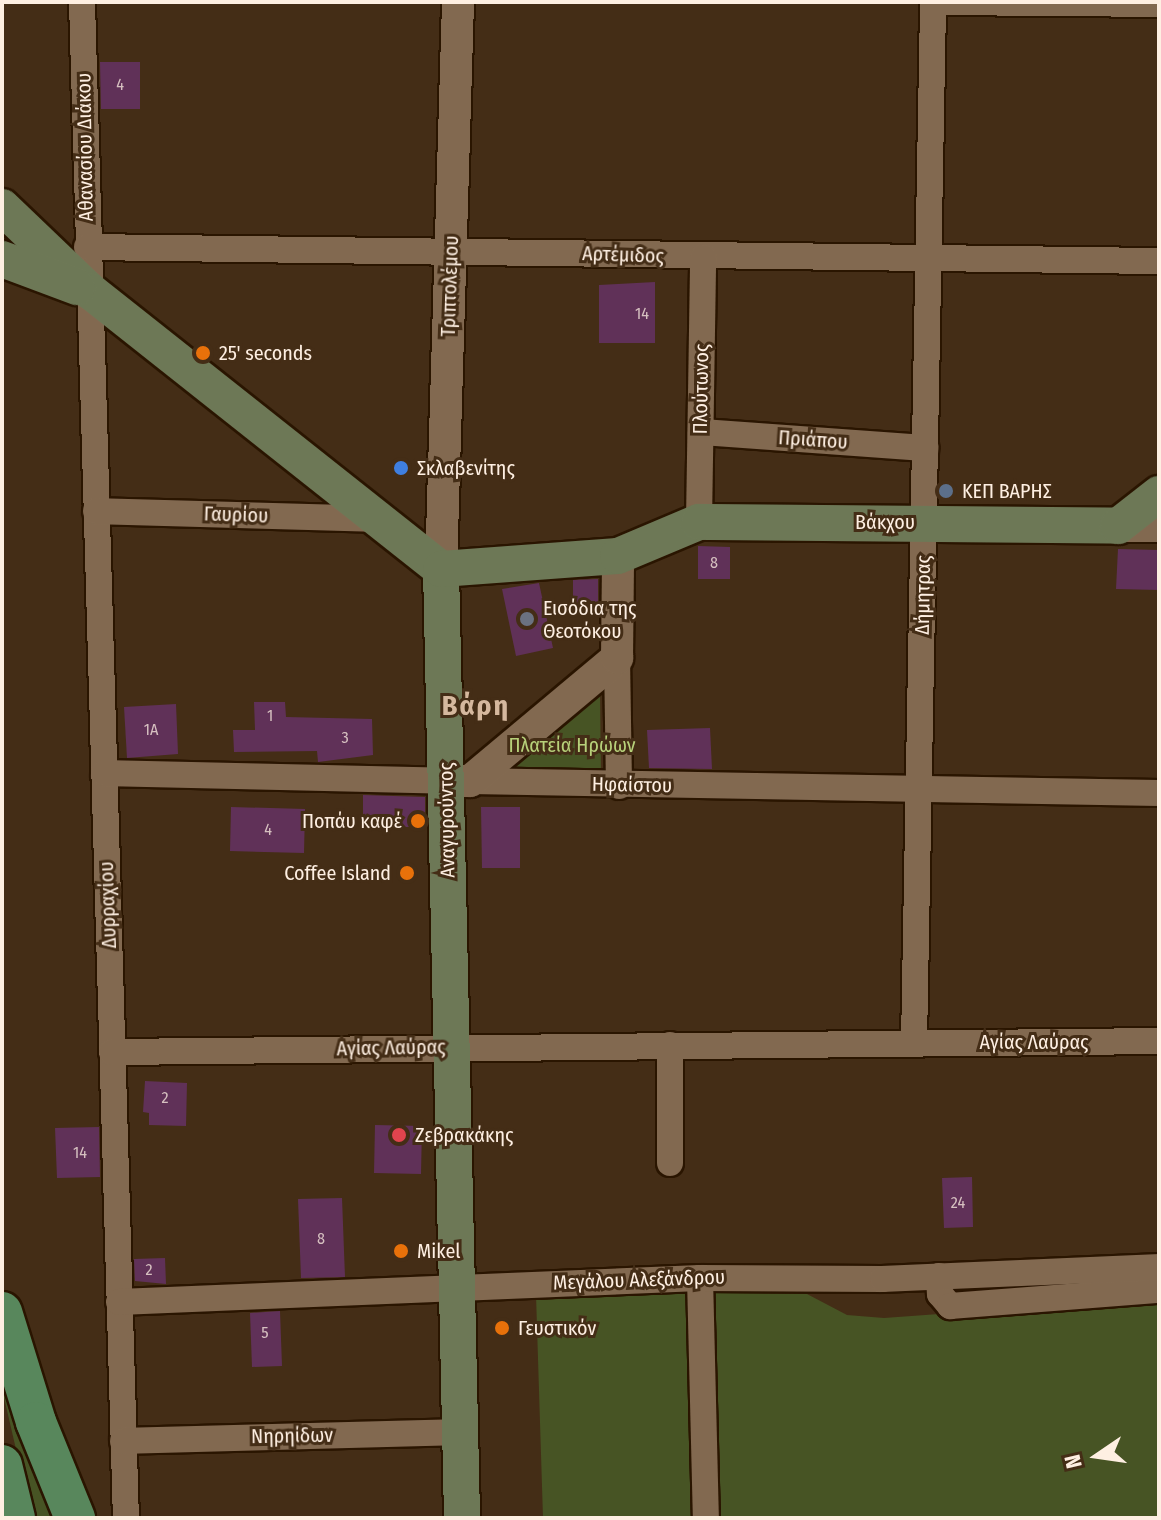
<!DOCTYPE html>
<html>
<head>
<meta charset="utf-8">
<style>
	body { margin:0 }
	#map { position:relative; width:1161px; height:1520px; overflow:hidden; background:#442d16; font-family:"Fira Sans Condensed",sans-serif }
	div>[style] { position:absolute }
	.green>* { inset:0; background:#475424 }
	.building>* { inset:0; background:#603158 }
	.roads { filter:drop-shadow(2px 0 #2a1500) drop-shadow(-2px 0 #2a1500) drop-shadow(0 2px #2a1500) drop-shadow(0 -2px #2a1500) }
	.minor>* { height:26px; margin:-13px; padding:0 13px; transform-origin:13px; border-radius:13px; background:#826950 }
	.tertiary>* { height:32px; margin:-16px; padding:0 16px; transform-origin:16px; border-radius:16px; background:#826950 }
	.secondary>* { height:36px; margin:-18px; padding:0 18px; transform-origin:18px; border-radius:18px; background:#6d7856 }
	.primary>* { height:40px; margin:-20px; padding:0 20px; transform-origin:20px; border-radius:20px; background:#58875c }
	.dots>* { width:22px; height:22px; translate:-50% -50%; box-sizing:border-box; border:4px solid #442d16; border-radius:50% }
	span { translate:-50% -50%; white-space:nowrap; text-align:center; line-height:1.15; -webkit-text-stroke:6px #442d16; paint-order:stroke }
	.number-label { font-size:16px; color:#d6c0c0 }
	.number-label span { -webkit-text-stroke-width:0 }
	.street-label { font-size:20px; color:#feefe2 }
	.poi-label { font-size:20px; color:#feefe2 }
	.left { translate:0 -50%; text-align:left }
	.right { translate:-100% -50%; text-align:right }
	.park-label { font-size:20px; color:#b7d17a }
	.district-label { font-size:28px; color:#d5b89e; font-weight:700; letter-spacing:2px }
	.frame { position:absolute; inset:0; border:4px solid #feefe2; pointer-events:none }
	.north { position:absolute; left:1057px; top:1416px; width:80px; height:80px; -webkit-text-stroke:6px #442d16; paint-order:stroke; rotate:257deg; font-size:22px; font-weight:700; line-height:32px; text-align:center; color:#feefe2 }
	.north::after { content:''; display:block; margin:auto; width:28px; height:36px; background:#feefe2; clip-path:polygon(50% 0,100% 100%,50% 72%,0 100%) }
</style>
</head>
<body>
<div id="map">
	<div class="green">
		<i style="clip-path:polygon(600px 693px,601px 773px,513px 772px,515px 753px)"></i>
		<i style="clip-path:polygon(762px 1284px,807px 1294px,847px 1315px,884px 1318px,1159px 1298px,1159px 1518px,543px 1518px,536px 1295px)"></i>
		<i style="clip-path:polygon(2px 1356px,56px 1518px,32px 1518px,2px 1389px)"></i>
	</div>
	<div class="building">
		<i style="clip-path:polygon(100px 62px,140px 62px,140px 109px,101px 109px)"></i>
		<i style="clip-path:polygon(655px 282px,655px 343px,599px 343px,599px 285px)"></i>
		<i style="clip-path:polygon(698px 546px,730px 547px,730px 579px,698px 579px)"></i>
		<i style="clip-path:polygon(1118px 549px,1159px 550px,1159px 590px,1116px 589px)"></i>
		<i style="clip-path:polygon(598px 579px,598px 613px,573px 614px,573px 580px)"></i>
		<i style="clip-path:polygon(539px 583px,553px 648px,516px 656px,502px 589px)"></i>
		<i style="clip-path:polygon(254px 702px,285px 702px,286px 717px,372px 719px,373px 755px,318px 762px,317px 751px,234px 752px,233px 730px,255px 730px)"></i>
		<i style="clip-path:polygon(176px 704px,178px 754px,127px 758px,124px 707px)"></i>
		<i style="clip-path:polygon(710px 728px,712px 769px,649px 768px,647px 730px)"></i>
		<i style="clip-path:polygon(363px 795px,425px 797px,425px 827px,363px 827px)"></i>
		<i style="clip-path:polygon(231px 807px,305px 809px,304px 853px,230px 851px)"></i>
		<i style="clip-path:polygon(481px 807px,520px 807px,520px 868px,482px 868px)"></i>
		<i style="clip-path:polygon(145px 1081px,187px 1083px,186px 1126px,149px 1125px,149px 1113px,143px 1112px)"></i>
		<i style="clip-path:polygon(375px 1125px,422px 1126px,421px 1174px,374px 1173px)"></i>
		<i style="clip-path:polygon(99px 1127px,100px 1177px,57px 1178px,55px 1128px)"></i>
		<i style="clip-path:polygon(972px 1177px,973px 1227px,944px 1228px,942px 1178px)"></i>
		<i style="clip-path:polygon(342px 1198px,345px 1277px,301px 1278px,298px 1199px)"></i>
		<i style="clip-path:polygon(165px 1258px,166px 1284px,135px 1281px,134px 1259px)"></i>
		<i style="clip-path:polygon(280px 1311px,282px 1366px,252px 1367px,250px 1313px)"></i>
	</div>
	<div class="roads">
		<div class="minor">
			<i style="left:82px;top:2px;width:1517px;rotate:88.34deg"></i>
			<i style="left:939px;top:2px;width:220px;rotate:0.5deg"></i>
			<i style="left:87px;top:247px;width:1072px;rotate:0.75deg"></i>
			<i style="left:701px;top:432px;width:225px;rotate:4.1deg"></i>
			<i style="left:96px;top:511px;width:281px;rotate:1.6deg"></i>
			<i style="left:699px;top:522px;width:265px;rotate:-89.1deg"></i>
			<i style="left:617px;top:658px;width:128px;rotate:89.1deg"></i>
			<i style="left:104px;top:773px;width:341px;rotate:1.3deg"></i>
			<i style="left:470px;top:781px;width:689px;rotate:1deg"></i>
			<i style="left:914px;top:1043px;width:1041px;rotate:-88.95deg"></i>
			<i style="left:670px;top:1045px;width:118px;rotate:90deg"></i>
			<i style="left:112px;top:1052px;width:1047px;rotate:-0.6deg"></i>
			<i style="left:939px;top:1276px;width:18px;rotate:87deg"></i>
			<i style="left:940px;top:1294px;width:16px;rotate:50deg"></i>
			<i style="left:950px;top:1306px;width:210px;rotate:-4.4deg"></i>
			<i style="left:700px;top:1278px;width:240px;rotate:88.6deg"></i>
			<i style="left:119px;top:1302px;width:581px;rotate:-2.37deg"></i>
			<i style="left:700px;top:1278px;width:183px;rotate:0.3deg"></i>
			<i style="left:883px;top:1279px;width:276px;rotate:-2.5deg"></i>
			<i style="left:123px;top:1441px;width:337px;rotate:-1.5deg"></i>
		</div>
		<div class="tertiary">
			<i style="left:1118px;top:526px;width:41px"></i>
			<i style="left:441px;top:569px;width:567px;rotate:-88.28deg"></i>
			<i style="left:445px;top:781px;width:25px"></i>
			<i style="left:470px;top:781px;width:192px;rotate:-39.9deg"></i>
			<i style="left:617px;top:658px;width:102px;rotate:-89.4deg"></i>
		</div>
		<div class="secondary">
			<i style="left:2px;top:207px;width:122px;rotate:43.7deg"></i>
			<i style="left:90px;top:291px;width:448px;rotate:38.4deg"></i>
			<i style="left:2px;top:259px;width:80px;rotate:20.5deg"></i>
			<i style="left:441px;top:569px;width:949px;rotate:88.73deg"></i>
			<i style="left:441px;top:569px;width:177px;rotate:-4.2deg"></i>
			<i style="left:618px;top:556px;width:88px;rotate:-22.8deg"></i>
			<i style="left:699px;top:522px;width:419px;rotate:0.5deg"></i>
			<i style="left:1118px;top:526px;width:52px;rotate:-38deg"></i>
		</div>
		<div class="primary">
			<i style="left:2px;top:1312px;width:115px;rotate:72.8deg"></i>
			<i style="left:36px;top:1422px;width:104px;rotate:67.9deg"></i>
			<i style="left:2px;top:1465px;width:55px;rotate:76.2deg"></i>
		</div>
	</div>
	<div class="dots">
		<i style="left:203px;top:353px;background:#e8710a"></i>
		<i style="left:401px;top:468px;background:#3f7fe0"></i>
		<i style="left:946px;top:491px;background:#5c6f8a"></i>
		<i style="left:527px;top:619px;background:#6b7280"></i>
		<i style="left:418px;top:821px;background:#e8710a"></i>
		<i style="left:407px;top:873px;background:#e8710a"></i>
		<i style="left:399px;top:1135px;background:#e0444e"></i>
		<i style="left:401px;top:1251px;background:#e8710a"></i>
		<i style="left:502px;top:1328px;background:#e8710a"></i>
	</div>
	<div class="number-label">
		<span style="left:120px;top:85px">4</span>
		<span style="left:642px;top:314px">14</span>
		<span style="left:714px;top:563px">8</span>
		<span style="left:270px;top:716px">1</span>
		<span style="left:151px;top:730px">1Α</span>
		<span style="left:345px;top:738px">3</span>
		<span style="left:268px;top:830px">4</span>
		<span style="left:165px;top:1098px">2</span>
		<span style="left:80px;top:1153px">14</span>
		<span style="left:958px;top:1203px">24</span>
		<span style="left:321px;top:1239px">8</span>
		<span style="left:149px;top:1270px">2</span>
		<span style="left:265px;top:1333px">5</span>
	</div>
	<div class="street-label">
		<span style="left:85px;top:147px;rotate:-91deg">Αθανασίου Διάκου</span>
		<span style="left:623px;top:255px;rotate:2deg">Αρτέμιδος</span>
		<span style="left:450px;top:286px;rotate:-88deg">Τριπτολέμου</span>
		<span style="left:701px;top:389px;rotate:-89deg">Πλούτωνος</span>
		<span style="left:813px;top:440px;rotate:4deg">Πριάπου</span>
		<span style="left:236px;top:515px;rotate:2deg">Γαυρίου</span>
		<span style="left:885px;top:522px">Βάκχου</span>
		<span style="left:923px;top:595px;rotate:-89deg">Δήμητρας</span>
		<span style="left:632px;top:785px;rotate:1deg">Ηφαίστου</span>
		<span style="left:447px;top:820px;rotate:-91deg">Αναγυρούντος</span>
		<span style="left:108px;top:905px;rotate:-92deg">Δυρραχίου</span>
		<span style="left:1034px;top:1042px">Αγίας Λαύρας</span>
		<span style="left:391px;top:1048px;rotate:-1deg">Αγίας Λαύρας</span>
		<span style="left:639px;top:1280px;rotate:-2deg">Μεγάλου Αλεξάνδρου</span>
		<span style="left:292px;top:1436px;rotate:-1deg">Νηρηίδων</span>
	</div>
	<div class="poi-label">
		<span class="left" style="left:219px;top:353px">25' seconds</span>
		<span class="left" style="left:417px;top:468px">Σκλαβενίτης</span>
		<span class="left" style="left:962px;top:491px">ΚΕΠ ΒΑΡΗΣ</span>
		<span class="left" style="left:543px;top:620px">Εισόδια της<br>Θεοτόκου</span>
		<span class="right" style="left:402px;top:821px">Ποπάυ καφέ</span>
		<span class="right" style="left:391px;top:873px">Coffee Island</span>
		<span class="left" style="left:415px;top:1135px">Ζεβρακάκης</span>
		<span class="left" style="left:417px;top:1251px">Mikel</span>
		<span class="left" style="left:518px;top:1328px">Γευστικόν</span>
	</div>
	<div class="park-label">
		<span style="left:572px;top:745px">Πλατεία Ηρώων</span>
	</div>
	<div class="district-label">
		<span style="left:476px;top:706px">Βάρη</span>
	</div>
	<div class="frame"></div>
	<div class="north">N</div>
</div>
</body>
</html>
